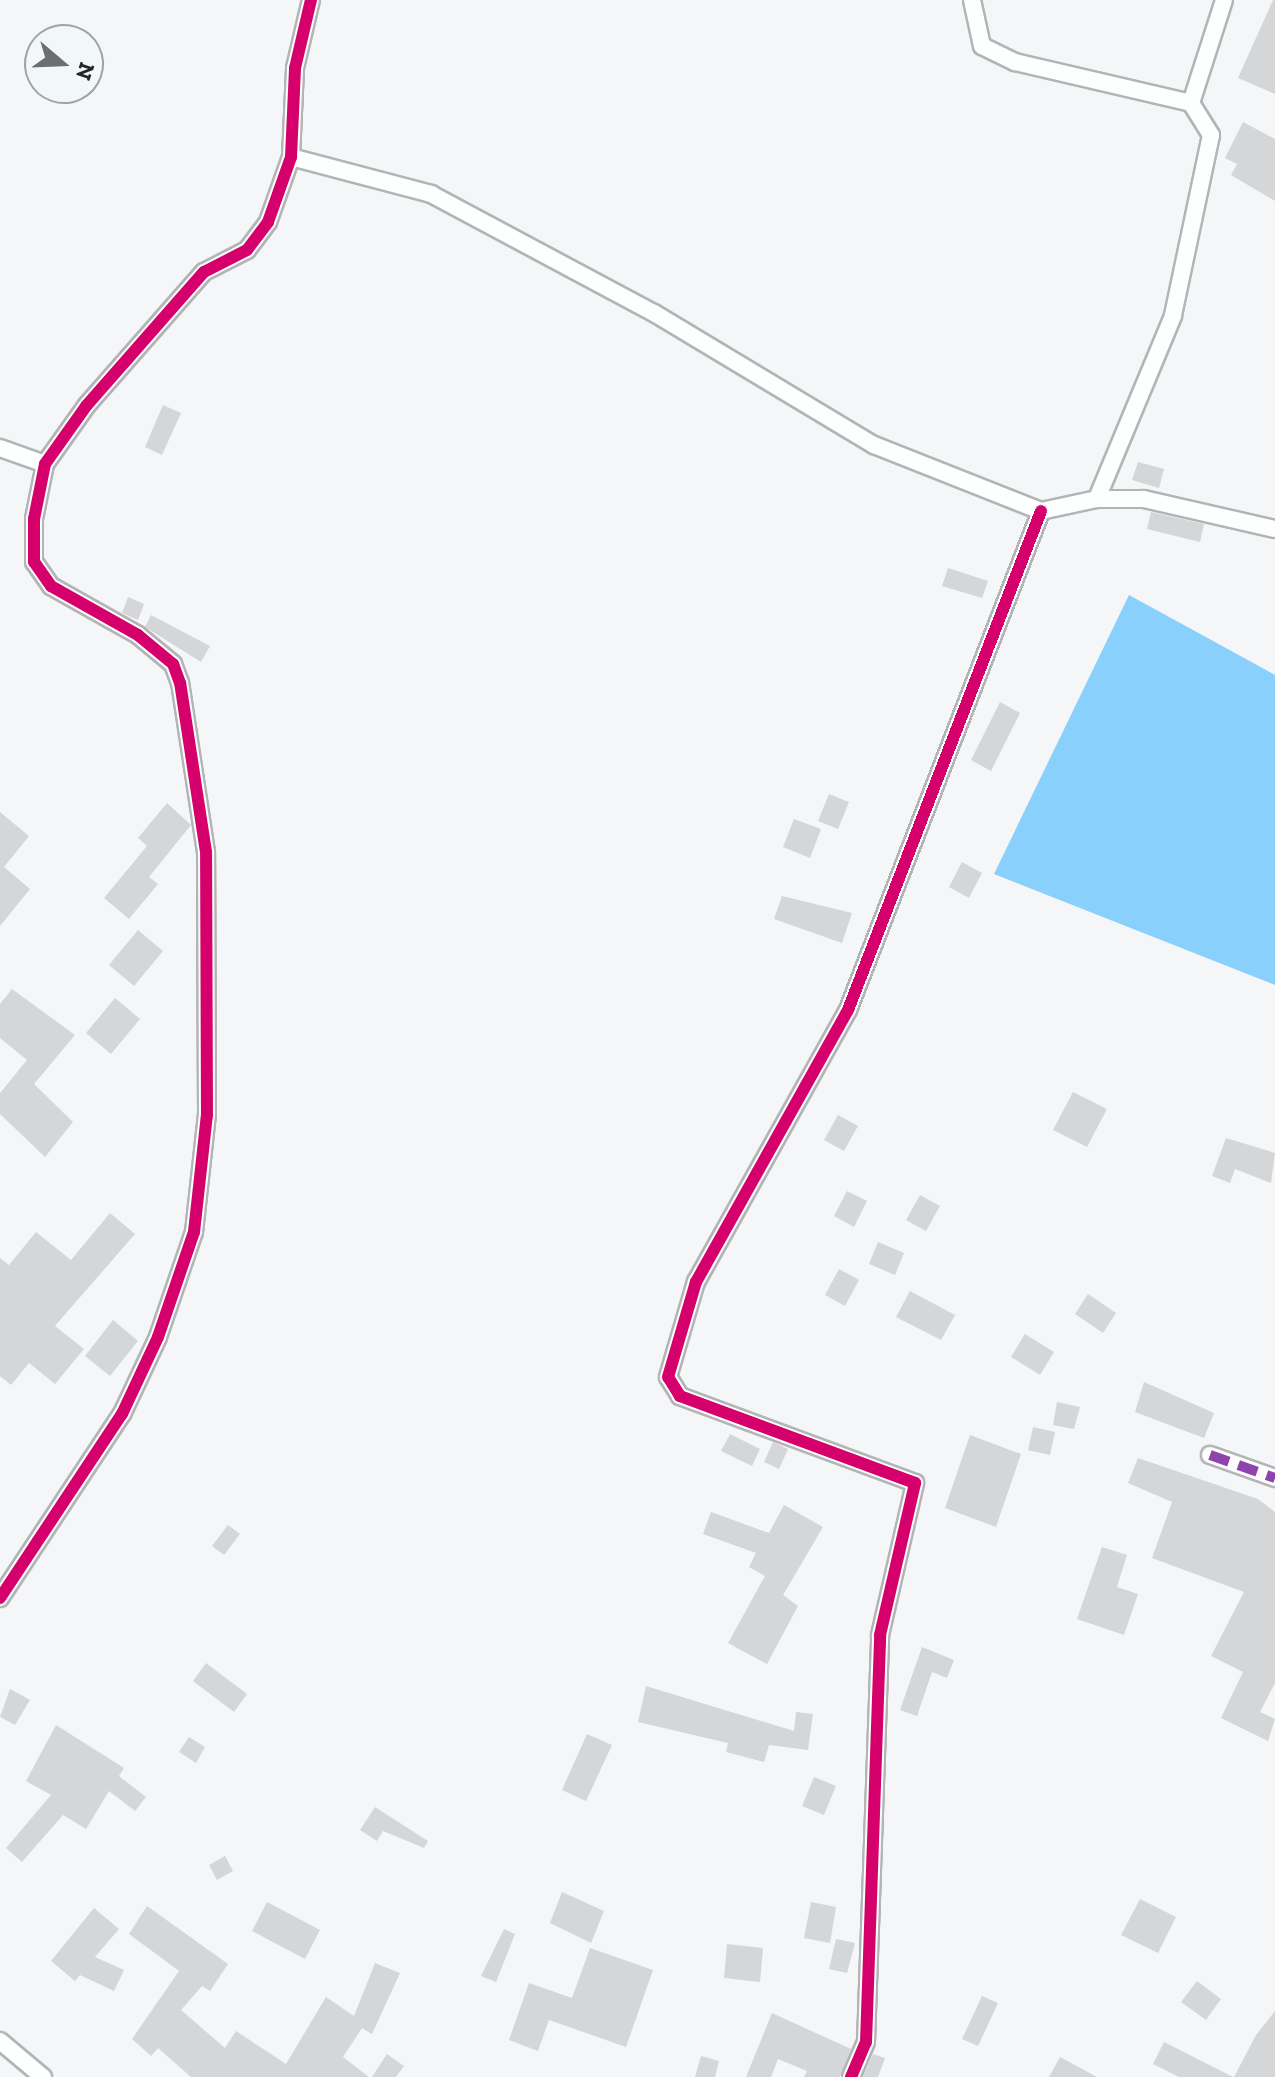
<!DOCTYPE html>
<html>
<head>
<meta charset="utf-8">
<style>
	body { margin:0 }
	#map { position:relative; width:1275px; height:2077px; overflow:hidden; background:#f4f6f8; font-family:"Zilla Slab",serif }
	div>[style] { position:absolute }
	.water>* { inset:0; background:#8ad0fc }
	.building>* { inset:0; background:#d4d6d7 }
	.roads { filter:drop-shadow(2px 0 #b3b4b5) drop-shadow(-2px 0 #b3b4b5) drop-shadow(0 2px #b3b4b5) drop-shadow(0 -2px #b3b4b5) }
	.minor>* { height:16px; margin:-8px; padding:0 8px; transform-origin:8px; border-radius:8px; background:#fdfefe }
	.quiet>* { height:10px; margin-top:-5px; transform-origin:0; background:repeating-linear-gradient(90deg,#8e44ad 0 20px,transparent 0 30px) }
	.cycleway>* { height:12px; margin:-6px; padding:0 6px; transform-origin:6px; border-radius:6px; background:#d6006c }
	span { translate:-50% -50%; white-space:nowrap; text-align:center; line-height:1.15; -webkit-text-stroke:7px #f2f7fa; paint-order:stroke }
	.north { position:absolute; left:24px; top:24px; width:80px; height:80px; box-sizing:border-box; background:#f2f7fa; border:2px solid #9fa3a5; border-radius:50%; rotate:109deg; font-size:22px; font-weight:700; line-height:32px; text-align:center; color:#232526 }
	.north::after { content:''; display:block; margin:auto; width:28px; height:36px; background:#6c6e70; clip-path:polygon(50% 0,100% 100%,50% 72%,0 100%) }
</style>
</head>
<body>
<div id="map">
	<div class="water">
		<i style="clip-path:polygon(1129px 595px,1275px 675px,1275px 985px,994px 874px)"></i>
	</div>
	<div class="building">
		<i style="clip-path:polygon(1273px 0,1275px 0,1275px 94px,1238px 78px)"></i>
		<i style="clip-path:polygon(1243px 122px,1275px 139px,1275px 201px,1231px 175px,1237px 164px,1225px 158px)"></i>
		<i style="clip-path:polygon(163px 405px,181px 413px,162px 455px,145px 447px)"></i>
		<i style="clip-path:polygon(1138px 462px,1164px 469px,1159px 488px,1132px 480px)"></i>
		<i style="clip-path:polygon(1151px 512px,1204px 524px,1200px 542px,1147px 529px)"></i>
		<i style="clip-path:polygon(948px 568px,988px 581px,982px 598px,942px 586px)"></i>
		<i style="clip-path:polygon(128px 597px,144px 604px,138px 620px,122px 613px)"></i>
		<i style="clip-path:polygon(151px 615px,210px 646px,201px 662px,145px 627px)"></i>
		<i style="clip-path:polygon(1000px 702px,1020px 713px,991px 771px,971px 760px)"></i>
		<i style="clip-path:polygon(829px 794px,849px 802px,838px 829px,818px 821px)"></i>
		<i style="clip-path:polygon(167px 803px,191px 825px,149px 877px,158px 884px,129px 919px,104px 898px,147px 846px,138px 838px)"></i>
		<i style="clip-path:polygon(0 812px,29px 836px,4px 867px,30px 889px,0 926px)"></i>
		<i style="clip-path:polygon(794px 819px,821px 829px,810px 858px,783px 847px)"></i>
		<i style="clip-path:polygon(962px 862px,982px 873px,969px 898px,949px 887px)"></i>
		<i style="clip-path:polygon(782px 896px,852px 913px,842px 943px,774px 919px)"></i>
		<i style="clip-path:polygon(138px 930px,163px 951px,134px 986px,109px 965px)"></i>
		<i style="clip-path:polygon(12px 989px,75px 1035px,34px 1084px,73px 1122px,45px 1157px,0 1114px,0 1093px,27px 1060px,0 1038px,0 1004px)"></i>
		<i style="clip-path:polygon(115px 998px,140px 1019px,111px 1054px,86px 1033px)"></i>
		<i style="clip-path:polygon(1073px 1092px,1107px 1109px,1087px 1147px,1053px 1130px)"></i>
		<i style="clip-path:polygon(838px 1115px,858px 1126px,844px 1151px,824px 1140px)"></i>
		<i style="clip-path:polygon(1226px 1138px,1275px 1153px,1271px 1183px,1235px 1169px,1230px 1183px,1212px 1176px)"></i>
		<i style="clip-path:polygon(847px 1191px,867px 1201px,854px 1227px,834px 1216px)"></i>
		<i style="clip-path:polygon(920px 1195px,940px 1206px,926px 1231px,906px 1220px)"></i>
		<i style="clip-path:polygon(110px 1213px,135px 1234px,55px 1326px,84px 1349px,55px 1384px,29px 1363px,11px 1385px,0 1376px,0 1258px,9px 1265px,36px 1232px,71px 1260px)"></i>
		<i style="clip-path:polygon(878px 1242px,904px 1253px,895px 1275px,869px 1264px)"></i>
		<i style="clip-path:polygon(839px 1269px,859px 1280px,845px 1306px,825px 1295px)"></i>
		<i style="clip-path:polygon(910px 1291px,955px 1315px,941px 1340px,896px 1317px)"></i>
		<i style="clip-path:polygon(1088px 1294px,1116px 1313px,1103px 1333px,1075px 1314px)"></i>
		<i style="clip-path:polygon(113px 1320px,138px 1341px,110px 1376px,85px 1356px)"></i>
		<i style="clip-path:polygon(1025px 1334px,1054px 1352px,1040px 1375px,1011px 1357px)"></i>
		<i style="clip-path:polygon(1144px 1382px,1214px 1413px,1204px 1438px,1135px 1412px)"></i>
		<i style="clip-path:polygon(1057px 1402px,1080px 1407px,1074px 1429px,1053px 1425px)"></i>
		<i style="clip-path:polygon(1033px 1427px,1055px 1432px,1050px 1455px,1028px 1450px)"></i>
		<i style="clip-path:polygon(730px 1434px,760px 1449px,752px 1466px,721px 1451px)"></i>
		<i style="clip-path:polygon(970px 1435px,1021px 1454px,996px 1527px,945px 1508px)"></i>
		<i style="clip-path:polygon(773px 1442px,788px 1449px,779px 1469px,764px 1462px)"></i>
		<i style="clip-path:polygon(1138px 1458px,1258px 1499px,1275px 1512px,1275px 1683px,1260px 1712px,1275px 1719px,1268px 1741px,1221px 1718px,1243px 1672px,1211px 1656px,1244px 1592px,1152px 1558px,1172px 1502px,1128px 1483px)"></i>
		<i style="clip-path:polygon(784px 1505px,823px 1527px,783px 1595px,798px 1606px,767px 1664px,728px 1643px,765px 1576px,749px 1567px,756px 1553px,703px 1534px,711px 1512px,769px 1533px)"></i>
		<i style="clip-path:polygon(228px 1525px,240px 1534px,224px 1555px,212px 1546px)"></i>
		<i style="clip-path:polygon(1102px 1547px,1127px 1555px,1117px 1587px,1138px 1594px,1124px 1635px,1077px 1619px)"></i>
		<i style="clip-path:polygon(922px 1647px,954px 1660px,947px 1678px,932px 1672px,917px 1716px,900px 1710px)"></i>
		<i style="clip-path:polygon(206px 1663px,247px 1694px,234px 1712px,193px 1681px)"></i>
		<i style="clip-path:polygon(646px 1686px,794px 1731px,796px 1712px,813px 1714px,808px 1750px,769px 1745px,764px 1762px,726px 1752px,728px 1743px,638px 1722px)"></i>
		<i style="clip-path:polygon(10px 1689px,30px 1700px,15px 1725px,0 1717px)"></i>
		<i style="clip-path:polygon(56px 1725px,124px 1768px,119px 1776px,146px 1797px,135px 1811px,109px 1791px,86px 1829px,63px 1815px,22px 1862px,6px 1848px,51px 1795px,26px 1781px)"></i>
		<i style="clip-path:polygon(587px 1734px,612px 1745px,586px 1801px,562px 1790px)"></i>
		<i style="clip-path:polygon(189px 1737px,205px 1747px,196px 1763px,179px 1752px)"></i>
		<i style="clip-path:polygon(814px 1777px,836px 1786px,824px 1815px,802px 1806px)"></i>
		<i style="clip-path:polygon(375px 1807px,428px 1841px,424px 1848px,383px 1831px,377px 1841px,360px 1830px)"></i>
		<i style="clip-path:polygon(225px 1856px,233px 1871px,217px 1880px,209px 1865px)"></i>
		<i style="clip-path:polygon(562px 1892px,604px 1911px,591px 1943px,550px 1923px)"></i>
		<i style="clip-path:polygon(1140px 1899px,1176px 1917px,1158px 1953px,1121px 1935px)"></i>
		<i style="clip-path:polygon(267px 1902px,320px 1930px,305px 1959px,252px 1931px)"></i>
		<i style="clip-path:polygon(811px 1902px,836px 1907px,830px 1943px,804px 1938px)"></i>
		<i style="clip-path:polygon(147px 1906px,228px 1964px,210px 1991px,202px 1986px,181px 2010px,225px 2048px,236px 2031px,286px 2064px,326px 1997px,354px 2016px,375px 1963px,400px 1973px,372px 2034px,362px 2028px,343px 2057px,369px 2077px,191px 2077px,158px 2048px,151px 2056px,132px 2039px,179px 1971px,129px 1934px)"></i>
		<i style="clip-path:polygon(94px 1908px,119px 1929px,95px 1957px,124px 1970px,114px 1991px,80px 1975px,75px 1981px,51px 1961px)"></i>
		<i style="clip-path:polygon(504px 1929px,515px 1934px,496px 1982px,481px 1976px)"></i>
		<i style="clip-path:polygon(836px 1939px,855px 1943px,847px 1973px,829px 1969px)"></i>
		<i style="clip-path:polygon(727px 1944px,763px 1948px,760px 1982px,724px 1978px)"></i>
		<i style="clip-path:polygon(590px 1948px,653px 1970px,626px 2047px,549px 2020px,538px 2051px,509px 2040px,529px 1983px,572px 1998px)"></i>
		<i style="clip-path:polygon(1197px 1981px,1221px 1999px,1206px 2020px,1181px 2002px)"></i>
		<i style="clip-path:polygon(982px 1996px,998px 2003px,978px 2046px,962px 2039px)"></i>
		<i style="clip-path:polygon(1275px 2011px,1275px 2077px,1234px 2077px,1256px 2035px)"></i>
		<i style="clip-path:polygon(772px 2013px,851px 2049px,840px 2077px,804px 2077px,807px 2071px,778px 2059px,771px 2077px,746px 2077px)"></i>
		<i style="clip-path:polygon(1164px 2042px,1233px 2077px,1179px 2077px,1153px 2064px)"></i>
		<i style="clip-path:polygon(387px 2054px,404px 2066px,396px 2077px,372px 2077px)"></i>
		<i style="clip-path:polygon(873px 2054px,885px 2058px,878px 2077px,863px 2077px)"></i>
		<i style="clip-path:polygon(701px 2056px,719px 2061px,715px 2077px,695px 2077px)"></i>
		<i style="clip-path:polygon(1060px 2057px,1097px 2077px,1049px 2077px)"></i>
	</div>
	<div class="roads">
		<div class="minor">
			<i style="left:972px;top:0;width:47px;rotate:77.7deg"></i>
			<i style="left:982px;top:46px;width:37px;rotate:26deg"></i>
			<i style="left:1015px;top:62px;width:181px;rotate:13.1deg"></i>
			<i style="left:1191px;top:103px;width:38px;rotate:58deg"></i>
			<i style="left:1211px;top:135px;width:185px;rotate:101.9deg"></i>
			<i style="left:1173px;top:316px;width:198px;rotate:112.6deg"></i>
			<i style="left:1191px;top:103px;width:108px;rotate:-72.2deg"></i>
			<i style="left:291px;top:157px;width:145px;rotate:14.8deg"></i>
			<i style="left:431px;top:194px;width:253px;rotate:28.1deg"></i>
			<i style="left:654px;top:313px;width:257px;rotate:31deg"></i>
			<i style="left:874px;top:445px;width:180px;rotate:21.6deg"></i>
			<i style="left:1041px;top:511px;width:57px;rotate:-12.1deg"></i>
			<i style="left:1097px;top:499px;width:47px"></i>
			<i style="left:1144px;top:499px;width:134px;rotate:12.9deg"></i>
			<i style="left:0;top:448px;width:48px;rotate:19.6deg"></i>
			<i style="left:1210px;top:1455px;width:69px;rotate:19.5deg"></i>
			<i style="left:0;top:1598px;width:221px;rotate:-56.5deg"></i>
			<i style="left:122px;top:1414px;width:85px;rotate:-64.9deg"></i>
			<i style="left:158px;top:1337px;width:111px;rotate:-71.1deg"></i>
			<i style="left:194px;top:1232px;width:118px;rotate:-83.7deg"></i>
			<i style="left:207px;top:1115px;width:263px;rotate:-90.2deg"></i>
			<i style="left:206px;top:852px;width:171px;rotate:-98.7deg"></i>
			<i style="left:180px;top:683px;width:20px;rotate:-110deg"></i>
			<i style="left:173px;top:664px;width:45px;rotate:-140.4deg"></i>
			<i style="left:138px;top:635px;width:100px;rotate:-150.6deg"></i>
			<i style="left:51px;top:586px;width:29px;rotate:-125deg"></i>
			<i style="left:34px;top:562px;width:43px;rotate:-90deg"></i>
			<i style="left:34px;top:519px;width:56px;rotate:-78.7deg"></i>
			<i style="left:45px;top:464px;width:72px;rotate:-54.6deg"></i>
			<i style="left:87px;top:405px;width:177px;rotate:-48.7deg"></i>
			<i style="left:204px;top:272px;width:48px;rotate:-27.1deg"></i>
			<i style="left:247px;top:250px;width:35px;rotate:-53deg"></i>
			<i style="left:268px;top:222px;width:69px;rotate:-70.5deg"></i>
			<i style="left:291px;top:157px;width:89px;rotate:-87.4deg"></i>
			<i style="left:295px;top:68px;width:70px;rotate:-76.8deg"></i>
			<i style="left:0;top:2041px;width:56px;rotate:39.9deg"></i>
			<i style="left:851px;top:2077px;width:38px;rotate:-67deg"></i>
			<i style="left:866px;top:2042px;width:407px;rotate:-88deg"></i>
			<i style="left:880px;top:1635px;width:156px;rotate:-77deg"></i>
			<i style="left:915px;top:1483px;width:251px;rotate:-159.7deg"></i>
			<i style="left:680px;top:1396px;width:22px;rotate:-122deg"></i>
			<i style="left:668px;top:1377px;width:99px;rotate:-73.6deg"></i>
			<i style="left:696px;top:1282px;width:312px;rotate:-60.8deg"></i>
			<i style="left:848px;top:1010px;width:535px;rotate:-68.85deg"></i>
		</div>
	</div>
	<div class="quiet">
		<i style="left:1210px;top:1455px;width:69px;rotate:19.5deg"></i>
	</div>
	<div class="cycleway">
		<i style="left:0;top:1598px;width:221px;rotate:-56.5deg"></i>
		<i style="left:122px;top:1414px;width:85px;rotate:-64.9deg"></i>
		<i style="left:158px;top:1337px;width:111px;rotate:-71.1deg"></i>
		<i style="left:194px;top:1232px;width:118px;rotate:-83.7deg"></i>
		<i style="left:207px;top:1115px;width:263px;rotate:-90.2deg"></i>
		<i style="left:206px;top:852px;width:171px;rotate:-98.7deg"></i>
		<i style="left:180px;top:683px;width:20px;rotate:-110deg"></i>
		<i style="left:173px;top:664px;width:45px;rotate:-140.4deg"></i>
		<i style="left:138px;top:635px;width:100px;rotate:-150.6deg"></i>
		<i style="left:51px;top:586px;width:29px;rotate:-125deg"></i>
		<i style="left:34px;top:562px;width:43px;rotate:-90deg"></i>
		<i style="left:34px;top:519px;width:56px;rotate:-78.7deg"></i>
		<i style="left:45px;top:464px;width:72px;rotate:-54.6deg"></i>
		<i style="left:87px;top:405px;width:177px;rotate:-48.7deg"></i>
		<i style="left:204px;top:272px;width:48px;rotate:-27.1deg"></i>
		<i style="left:247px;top:250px;width:35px;rotate:-53deg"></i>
		<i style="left:268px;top:222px;width:69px;rotate:-70.5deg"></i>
		<i style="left:291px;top:157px;width:89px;rotate:-87.4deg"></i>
		<i style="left:295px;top:68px;width:70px;rotate:-76.8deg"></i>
		<i style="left:851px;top:2077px;width:38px;rotate:-67deg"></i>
		<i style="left:866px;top:2042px;width:407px;rotate:-88deg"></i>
		<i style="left:880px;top:1635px;width:156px;rotate:-77deg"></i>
		<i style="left:915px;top:1483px;width:251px;rotate:-159.7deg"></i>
		<i style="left:680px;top:1396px;width:22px;rotate:-122deg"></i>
		<i style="left:668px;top:1377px;width:99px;rotate:-73.6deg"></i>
		<i style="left:696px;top:1282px;width:312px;rotate:-60.8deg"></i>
		<i style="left:848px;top:1010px;width:535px;rotate:-68.85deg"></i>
	</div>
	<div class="north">N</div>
</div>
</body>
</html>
